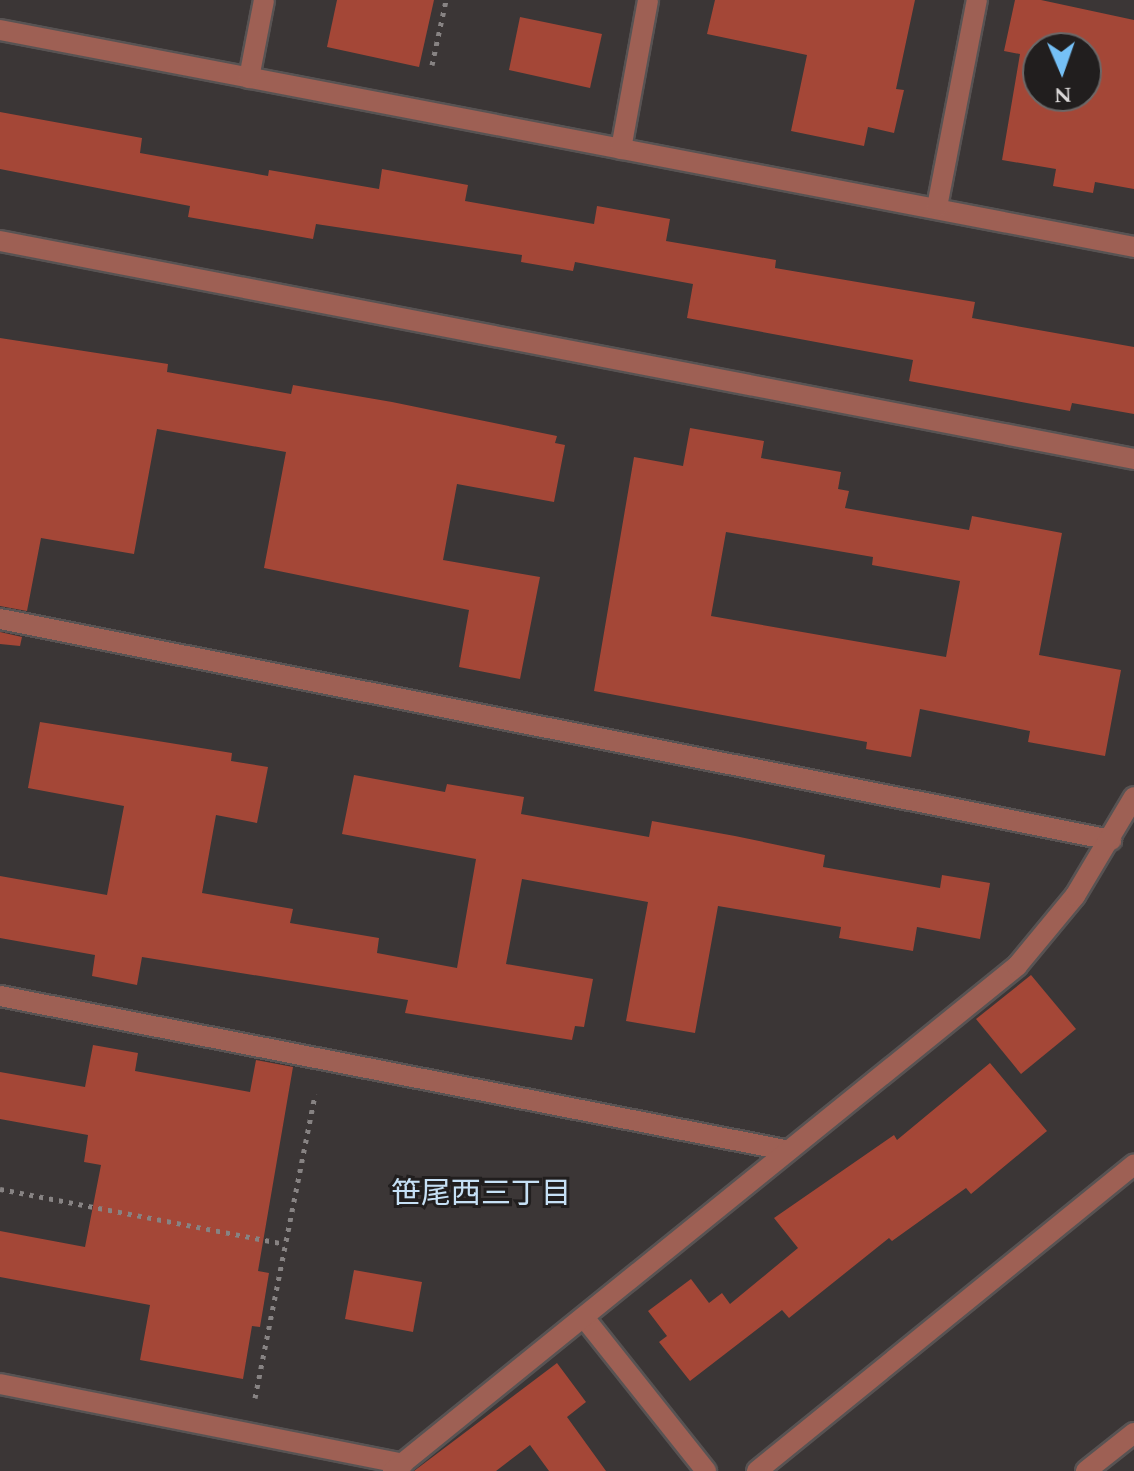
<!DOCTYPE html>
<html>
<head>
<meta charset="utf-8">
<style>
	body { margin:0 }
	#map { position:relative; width:1134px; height:1471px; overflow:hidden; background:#3b3636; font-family:Spectral,"Noto Sans JP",serif }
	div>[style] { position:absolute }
	.building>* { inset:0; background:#a44737 }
	.path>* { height:5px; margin-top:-2.5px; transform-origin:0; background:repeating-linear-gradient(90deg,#878383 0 4px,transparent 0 10px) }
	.roads { filter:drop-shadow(2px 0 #585353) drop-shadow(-2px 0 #585353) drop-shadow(0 2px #585353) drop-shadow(0 -2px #585353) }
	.minor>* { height:20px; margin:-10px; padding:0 10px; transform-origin:10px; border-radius:10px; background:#9e6054 }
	span { translate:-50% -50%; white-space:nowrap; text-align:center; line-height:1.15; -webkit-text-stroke:6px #211e1e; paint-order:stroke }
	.neighbourhood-label { font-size:30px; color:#c6e0f5 }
	.north { position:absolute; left:1022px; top:32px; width:80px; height:80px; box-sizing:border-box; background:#211e1e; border:2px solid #6b6868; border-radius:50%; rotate:178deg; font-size:22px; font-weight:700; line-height:32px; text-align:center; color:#dbd8d8 }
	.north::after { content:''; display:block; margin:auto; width:28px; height:36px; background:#75c0f6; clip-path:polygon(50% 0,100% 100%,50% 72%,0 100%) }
</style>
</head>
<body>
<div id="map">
	<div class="building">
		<i style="clip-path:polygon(337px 0,434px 0,419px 67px,327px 47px)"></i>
		<i style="clip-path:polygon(715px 0,915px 0,896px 89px,904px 90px,894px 133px,868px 127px,864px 146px,791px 131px,807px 55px,707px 34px)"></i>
		<i style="clip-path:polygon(evenodd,1015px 0,1041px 0,1134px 20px,1134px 189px,1095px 182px,1093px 193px,1053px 186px,1056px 169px,1002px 160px,1020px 54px,1004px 51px,1015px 0,1038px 48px,1086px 48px,1086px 96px,1038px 96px,1038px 48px)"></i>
		<i style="clip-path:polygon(520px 17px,602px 34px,590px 88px,509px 70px)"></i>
		<i style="clip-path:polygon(0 112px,142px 138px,140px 153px,268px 176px,269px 170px,379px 189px,382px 169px,468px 185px,465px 201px,594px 224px,597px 206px,670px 219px,666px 241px,776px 260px,775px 268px,975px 302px,972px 318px,1134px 347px,1134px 414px,1072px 403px,1070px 411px,909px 381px,913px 360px,687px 318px,693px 284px,575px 262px,573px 271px,521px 262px,522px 255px,316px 224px,313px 239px,188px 217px,190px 206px,0 169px)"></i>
		<i style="clip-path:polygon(0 338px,168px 364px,167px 372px,291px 394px,293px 385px,392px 402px,557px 436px,555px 443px,565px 445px,554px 502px,457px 484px,443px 560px,540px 577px,520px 679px,459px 667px,469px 610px,264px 568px,286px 452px,157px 429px,134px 554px,41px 538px,27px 611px,0 606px)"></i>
		<i style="clip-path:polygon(evenodd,690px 428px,764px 441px,761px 458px,841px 472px,838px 489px,849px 491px,845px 508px,969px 530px,972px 516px,1062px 533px,1039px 655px,1121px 670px,1105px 756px,1028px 742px,1030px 731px,920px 709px,911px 757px,866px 749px,867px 742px,594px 691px,634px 457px,683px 466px,690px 428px,726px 532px,873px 557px,872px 565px,960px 581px,946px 657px,711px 616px,726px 532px)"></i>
		<i style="clip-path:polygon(0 632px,22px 637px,20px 646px,0 644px)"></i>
		<i style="clip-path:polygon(40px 722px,232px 753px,231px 761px,268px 767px,257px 823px,216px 815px,202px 893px,293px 909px,290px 923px,379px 938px,377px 953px,457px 968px,476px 859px,342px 834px,354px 775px,445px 792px,447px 784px,524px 797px,521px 814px,649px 837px,652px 821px,735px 836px,825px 855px,823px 867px,940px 888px,942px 875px,990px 883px,980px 939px,917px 927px,913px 951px,839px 938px,841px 927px,718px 906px,695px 1033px,626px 1021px,648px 902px,522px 879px,506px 964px,593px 979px,584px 1027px,575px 1026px,572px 1040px,405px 1013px,408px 1000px,142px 957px,137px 985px,92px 976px,95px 955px,0 938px,0 876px,107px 895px,124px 806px,28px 788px)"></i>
		<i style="clip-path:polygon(1031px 975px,1076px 1029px,1021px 1074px,976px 1019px)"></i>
		<i style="clip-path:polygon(93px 1045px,138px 1053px,135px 1071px,250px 1092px,256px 1060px,293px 1067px,258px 1271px,269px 1273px,260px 1327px,252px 1326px,243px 1379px,140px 1360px,150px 1305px,0 1277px,0 1231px,85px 1247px,101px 1165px,84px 1162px,88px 1135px,0 1119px,0 1072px,85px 1087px)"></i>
		<i style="clip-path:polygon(990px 1063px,1047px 1131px,971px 1194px,966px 1188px,892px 1241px,889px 1238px,789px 1318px,782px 1310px,690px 1381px,659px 1342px,667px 1336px,648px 1311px,691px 1279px,709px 1303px,722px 1293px,730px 1304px,798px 1248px,774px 1218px,894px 1135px,897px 1140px)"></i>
		<i style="clip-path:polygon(354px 1270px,422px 1282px,413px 1332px,345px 1319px)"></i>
		<i style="clip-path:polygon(557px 1363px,586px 1402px,567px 1417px,606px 1471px,549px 1471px,530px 1445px,496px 1471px,414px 1471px)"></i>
	</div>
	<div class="path">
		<i style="left:432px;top:65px;width:66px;rotate:-77.8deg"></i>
		<i style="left:0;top:1189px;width:290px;rotate:10.9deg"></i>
		<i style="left:255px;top:1398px;width:310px;rotate:-78.8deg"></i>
	</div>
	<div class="roads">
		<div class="minor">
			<i style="left:0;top:30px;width:1155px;rotate:10.83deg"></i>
			<i style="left:249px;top:78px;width:79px;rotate:-79.1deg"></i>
			<i style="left:621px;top:149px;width:151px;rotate:-79.7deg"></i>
			<i style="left:937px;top:207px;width:211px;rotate:-79.1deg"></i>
			<i style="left:0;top:241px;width:1155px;rotate:10.88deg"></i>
			<i style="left:0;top:619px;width:1133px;rotate:11.25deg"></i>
			<i style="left:0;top:996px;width:800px;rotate:11.1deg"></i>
			<i style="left:586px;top:1320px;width:193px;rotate:51.5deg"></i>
			<i style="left:0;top:1384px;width:411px;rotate:11.2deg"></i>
			<i style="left:393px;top:1471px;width:803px;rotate:-38.98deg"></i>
			<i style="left:1017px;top:966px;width:91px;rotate:-50.4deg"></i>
			<i style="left:1075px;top:896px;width:115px;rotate:-59.2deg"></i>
			<i style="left:757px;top:1471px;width:486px;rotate:-39.1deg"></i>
			<i style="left:1086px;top:1471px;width:61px;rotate:-38.4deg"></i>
		</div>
	</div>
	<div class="neighbourhood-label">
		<span style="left:481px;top:1194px">笹尾西三丁目</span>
	</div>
	<div class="north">N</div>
</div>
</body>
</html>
